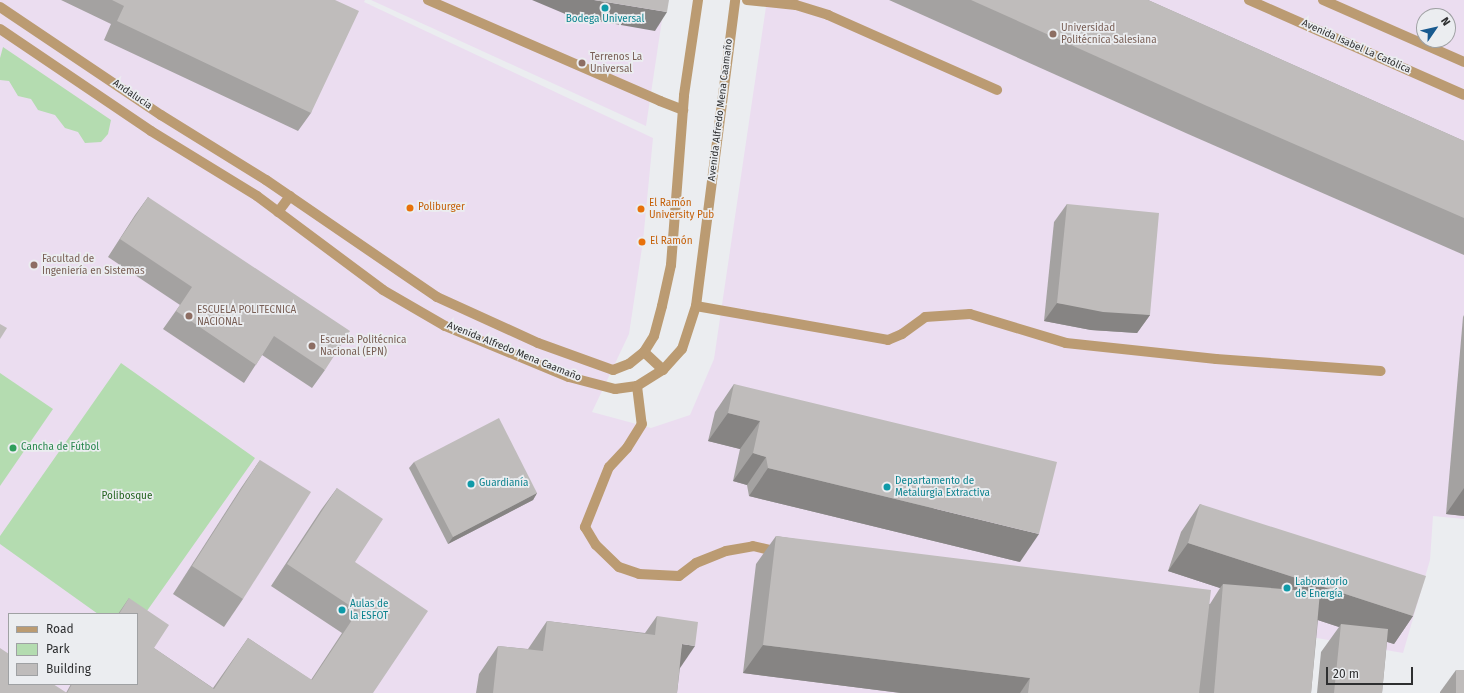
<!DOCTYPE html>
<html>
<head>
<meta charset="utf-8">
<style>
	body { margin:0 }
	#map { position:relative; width:1464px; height:693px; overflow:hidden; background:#ebedf0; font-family:"Fira Sans",sans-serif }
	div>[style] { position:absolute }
	.education>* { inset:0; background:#ebddf0 }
	.green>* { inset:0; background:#b4dcb0 }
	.minor>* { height:10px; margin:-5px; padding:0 5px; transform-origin:5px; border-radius:5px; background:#bb9b72 }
	.wall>* { inset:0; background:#a4a2a1 }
	.shaded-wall>* { inset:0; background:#868483 }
	.building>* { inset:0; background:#bfbcbb }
	.dots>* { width:11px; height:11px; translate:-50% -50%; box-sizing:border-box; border:2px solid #ebedf0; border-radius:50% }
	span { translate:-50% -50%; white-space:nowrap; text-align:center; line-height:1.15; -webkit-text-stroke:3.5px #ebedf0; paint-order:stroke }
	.culture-label { font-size:10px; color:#0d838f }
	.left { translate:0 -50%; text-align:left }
	.education-label { font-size:10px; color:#785e54 }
	.street-label { font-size:10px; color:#2e2f30 }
	.food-label { font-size:10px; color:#c56008 }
	.leisure-label { font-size:10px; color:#27864d }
	.park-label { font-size:10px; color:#23631e }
	.legend { position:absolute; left:8px; top:613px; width:130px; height:72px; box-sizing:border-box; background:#ebedf0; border:1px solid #9fa1a3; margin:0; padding:5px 7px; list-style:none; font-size:12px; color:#2e2f30 }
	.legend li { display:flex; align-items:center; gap:8px; height:20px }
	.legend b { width:20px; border:1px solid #9fa1a3 }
	.north { position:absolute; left:1416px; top:8px; width:40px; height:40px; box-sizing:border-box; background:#ebedf0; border:1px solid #9fa1a3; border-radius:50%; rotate:56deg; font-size:11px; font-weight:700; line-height:16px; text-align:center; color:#2e2f30 }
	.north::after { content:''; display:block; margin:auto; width:14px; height:18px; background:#185a8f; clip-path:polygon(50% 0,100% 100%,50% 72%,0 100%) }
	.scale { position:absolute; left:1326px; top:667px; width:87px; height:18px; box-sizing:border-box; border:2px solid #2e2f30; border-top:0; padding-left:5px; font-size:12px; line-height:14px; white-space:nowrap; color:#2e2f30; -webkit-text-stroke:3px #ebedf0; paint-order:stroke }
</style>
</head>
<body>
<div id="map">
	<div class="education">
		<i style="clip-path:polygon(evenodd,0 0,365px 0,364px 2px,653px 138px,643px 241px,629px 334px,592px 412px,651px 428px,690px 415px,714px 359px,767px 0,1464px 0,1464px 519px,1433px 516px,1430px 560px,1403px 653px,1311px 637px,1304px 693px,0 693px,0 0,1424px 16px,1448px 16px,1448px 40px,1424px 40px,1424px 16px,0 0,9px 614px,137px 614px,137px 684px,9px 684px,9px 614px)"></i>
		<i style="clip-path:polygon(371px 0,665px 0,646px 126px)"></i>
	</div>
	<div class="green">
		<i style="clip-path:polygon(3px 47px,111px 120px,108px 134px,101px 142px,85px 143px,78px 132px,65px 128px,55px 115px,38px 110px,31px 99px,18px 96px,9px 81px,0 80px,0 58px)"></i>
		<i style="clip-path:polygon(121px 363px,255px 458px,137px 625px,137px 614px,98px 614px,0 544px,0 536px)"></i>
		<i style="clip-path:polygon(0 373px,53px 409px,0 486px)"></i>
	</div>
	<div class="minor">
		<i style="left:428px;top:0;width:253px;rotate:23.5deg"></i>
		<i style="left:660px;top:101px;width:25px;rotate:21deg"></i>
		<i style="left:747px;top:0;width:49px;rotate:5.8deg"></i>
		<i style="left:796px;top:5px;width:34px;rotate:17deg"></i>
		<i style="left:828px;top:15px;width:185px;rotate:23.9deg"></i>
		<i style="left:1249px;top:0;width:235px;rotate:23.8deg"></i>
		<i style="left:1323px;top:0;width:154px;rotate:23.7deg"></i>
		<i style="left:0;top:7px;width:194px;rotate:33.9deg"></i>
		<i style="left:161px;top:115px;width:123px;rotate:31.8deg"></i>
		<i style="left:266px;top:180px;width:207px;rotate:34.4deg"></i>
		<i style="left:437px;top:297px;width:111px;rotate:24.5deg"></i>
		<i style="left:538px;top:343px;width:80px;rotate:19.8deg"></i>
		<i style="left:613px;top:370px;width:17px;rotate:-21deg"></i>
		<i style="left:629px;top:364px;width:19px;rotate:-39deg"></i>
		<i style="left:644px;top:352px;width:19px;rotate:-58deg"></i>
		<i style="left:654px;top:336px;width:31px;rotate:-75deg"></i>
		<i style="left:662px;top:306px;width:42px;rotate:-77.6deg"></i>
		<i style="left:671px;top:265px;width:170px;rotate:-85.6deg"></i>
		<i style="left:684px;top:95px;width:96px;rotate:-81.6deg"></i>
		<i style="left:0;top:29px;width:182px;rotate:34deg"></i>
		<i style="left:151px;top:131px;width:124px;rotate:31.5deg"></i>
		<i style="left:257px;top:196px;width:157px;rotate:36.7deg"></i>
		<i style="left:383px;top:290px;width:72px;rotate:30.1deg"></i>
		<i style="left:445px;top:326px;width:134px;rotate:22.4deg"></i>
		<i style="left:569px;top:377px;width:48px;rotate:14.6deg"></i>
		<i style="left:615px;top:389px;width:22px;rotate:-8deg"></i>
		<i style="left:637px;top:386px;width:31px;rotate:-32deg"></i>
		<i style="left:663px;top:370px;width:28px;rotate:-48deg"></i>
		<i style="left:682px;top:349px;width:45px;rotate:-72deg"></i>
		<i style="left:696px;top:306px;width:308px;rotate:-82.7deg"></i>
		<i style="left:278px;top:212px;width:20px;rotate:-53deg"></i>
		<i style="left:696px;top:306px;width:195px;rotate:10deg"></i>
		<i style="left:888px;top:340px;width:15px;rotate:-23deg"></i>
		<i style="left:902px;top:334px;width:29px;rotate:-36deg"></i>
		<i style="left:925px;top:317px;width:45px;rotate:-3.8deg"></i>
		<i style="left:970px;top:314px;width:100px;rotate:16.8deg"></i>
		<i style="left:1066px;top:343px;width:151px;rotate:6.1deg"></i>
		<i style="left:1216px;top:359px;width:165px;rotate:4.2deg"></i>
		<i style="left:644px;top:352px;width:26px;rotate:43deg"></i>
		<i style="left:637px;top:386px;width:38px;rotate:83deg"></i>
		<i style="left:642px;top:424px;width:28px;rotate:122deg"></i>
		<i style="left:627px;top:448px;width:26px;rotate:133deg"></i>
		<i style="left:609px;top:467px;width:65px;rotate:111.8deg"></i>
		<i style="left:585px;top:527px;width:21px;rotate:59deg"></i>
		<i style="left:596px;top:545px;width:32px;rotate:44deg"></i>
		<i style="left:619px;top:567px;width:21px;rotate:19deg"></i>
		<i style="left:639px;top:574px;width:40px;rotate:2.9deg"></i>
		<i style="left:679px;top:576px;width:21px;rotate:-37deg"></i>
		<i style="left:696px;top:563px;width:32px;rotate:-22deg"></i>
		<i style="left:726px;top:551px;width:27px;rotate:-10deg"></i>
		<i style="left:753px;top:546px;width:27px;rotate:13deg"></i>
	</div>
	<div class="wall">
		<i style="clip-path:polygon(61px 0,335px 0,311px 113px,298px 131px,104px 40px,111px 24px)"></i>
		<i style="clip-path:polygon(889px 0,1148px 0,1464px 141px,1464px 255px,1188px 134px)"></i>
		<i style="clip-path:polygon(148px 197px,325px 370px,312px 388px,262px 355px,244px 383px,163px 329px,180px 305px,108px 257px,135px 215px)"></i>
		<i style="clip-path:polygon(1067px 204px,1150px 315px,1137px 333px,1091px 330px,1044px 321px,1054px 222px)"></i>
		<i style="clip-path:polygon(1464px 315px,1464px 516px,1446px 514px,1463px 317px)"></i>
		<i style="clip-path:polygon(734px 384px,1020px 562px,749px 496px,747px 485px,733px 481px,740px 449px,708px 441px,715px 412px)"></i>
		<i style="clip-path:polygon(260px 460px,243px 599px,224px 627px,173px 594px,241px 488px)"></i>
		<i style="clip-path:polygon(414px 462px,537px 493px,533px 500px,448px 544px,409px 468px)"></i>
		<i style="clip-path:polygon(337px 488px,355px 562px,373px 693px,0 693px,66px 693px,71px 684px,137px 684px,137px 614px,118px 614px,129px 598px,154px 648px,213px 688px,248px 638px,311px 680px,342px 633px,271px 586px,321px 510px)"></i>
		<i style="clip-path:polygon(1200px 504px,1413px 616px,1394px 644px,1387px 642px,1382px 693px,1317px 693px,1321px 652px,1339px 627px,1318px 620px,1311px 693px,901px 693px,743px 673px,756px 564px,776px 536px,1210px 604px,1220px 588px,1168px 571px,1181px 532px)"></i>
		<i style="clip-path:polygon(657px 616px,680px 668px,677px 693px,476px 693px,479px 674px,498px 646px,528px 649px,547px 621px,645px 633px)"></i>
		<i style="clip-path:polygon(1456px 670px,1464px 693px,1440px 693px,1440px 692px)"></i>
	</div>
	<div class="shaded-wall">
		<i style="clip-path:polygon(532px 0,594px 0,667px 12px,655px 31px,570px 16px)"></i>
		<i style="clip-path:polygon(1057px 303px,1150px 315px,1137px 333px,1091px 330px,1044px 321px)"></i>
		<i style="clip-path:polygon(728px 413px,760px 421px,740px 449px,708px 441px)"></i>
		<i style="clip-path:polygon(753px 453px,766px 457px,747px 485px,733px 481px)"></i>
		<i style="clip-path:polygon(768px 468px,1039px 534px,1020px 562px,749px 496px)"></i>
		<i style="clip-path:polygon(1464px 488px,1464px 516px,1446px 514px)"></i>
		<i style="clip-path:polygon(537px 493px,533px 500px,448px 544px,453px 537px)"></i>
		<i style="clip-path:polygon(1188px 543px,1413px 616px,1394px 644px,1341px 627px,1341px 624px,1339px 627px,1223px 589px,1223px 584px,1220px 588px,1168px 571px)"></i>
		<i style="clip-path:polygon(682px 644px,695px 646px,676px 674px)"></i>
		<i style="clip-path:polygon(763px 645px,1030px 678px,1020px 693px,901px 693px,743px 673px)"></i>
	</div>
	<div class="building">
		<i style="clip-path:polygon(112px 0,335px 0,359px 11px,311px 113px,117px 21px,124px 6px)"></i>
		<i style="clip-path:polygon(594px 0,669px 0,667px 12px)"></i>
		<i style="clip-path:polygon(971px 0,1148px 0,1464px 141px,1464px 218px,1207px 106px)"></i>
		<i style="clip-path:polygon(148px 197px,350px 331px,325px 370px,274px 336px,256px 365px,176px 311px,192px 287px,120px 239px)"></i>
		<i style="clip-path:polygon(1067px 204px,1159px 213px,1150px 315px,1103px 312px,1057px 303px)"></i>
		<i style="clip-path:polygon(0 324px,7px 328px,0 339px)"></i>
		<i style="clip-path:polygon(734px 384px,1057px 462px,1039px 534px,768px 468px,766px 457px,753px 453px,760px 421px,728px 413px)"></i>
		<i style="clip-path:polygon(499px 418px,537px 493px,453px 537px,414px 462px)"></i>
		<i style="clip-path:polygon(260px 460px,311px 492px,243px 599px,192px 566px)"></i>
		<i style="clip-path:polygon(337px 488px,383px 519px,355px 562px,428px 611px,373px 693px,0 693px,0 648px,9px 654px,9px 684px,53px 684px,67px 693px,72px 684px,137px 684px,137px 614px,119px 614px,129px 598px,169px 625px,154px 648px,214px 689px,248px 638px,312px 680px,358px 611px,287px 564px)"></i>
		<i style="clip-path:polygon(1200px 504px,1426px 576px,1413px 616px,1188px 543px)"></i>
		<i style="clip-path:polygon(776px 536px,1211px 590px,1199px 693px,1028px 693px,1030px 678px,763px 645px)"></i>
		<i style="clip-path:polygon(1223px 584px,1320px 592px,1311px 693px,1214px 693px)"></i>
		<i style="clip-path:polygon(657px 616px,698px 622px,695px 646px,682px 644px,677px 693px,493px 693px,498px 646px,543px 651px,547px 621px,655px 635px)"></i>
		<i style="clip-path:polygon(1341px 624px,1388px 629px,1382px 693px,1334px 693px)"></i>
		<i style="clip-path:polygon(1456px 670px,1464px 670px,1464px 693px,1456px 693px)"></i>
	</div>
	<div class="dots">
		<i style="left:605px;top:8px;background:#0f9aa8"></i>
		<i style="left:1053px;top:34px;background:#8d6e63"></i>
		<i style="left:582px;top:63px;background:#8d6e63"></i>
		<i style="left:410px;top:208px;background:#e8710a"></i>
		<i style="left:641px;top:209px;background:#e8710a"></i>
		<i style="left:642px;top:242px;background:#e8710a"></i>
		<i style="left:34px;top:265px;background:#8d6e63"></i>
		<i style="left:189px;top:316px;background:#8d6e63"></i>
		<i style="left:312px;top:346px;background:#8d6e63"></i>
		<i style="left:13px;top:448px;background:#2e9e5b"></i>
		<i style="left:471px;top:484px;background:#0f9aa8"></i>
		<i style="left:887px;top:487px;background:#0f9aa8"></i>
		<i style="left:1287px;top:588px;background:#0f9aa8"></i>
		<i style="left:342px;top:610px;background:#0f9aa8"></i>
	</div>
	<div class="culture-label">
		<span style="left:605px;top:20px">Bodega Universal</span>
		<span class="left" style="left:895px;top:487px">Departamento de<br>Metalurgia Extractiva</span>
		<span class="left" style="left:479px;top:484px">Guardianía</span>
		<span class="left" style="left:1295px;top:588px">Laboratorio<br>de Energía</span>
		<span class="left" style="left:350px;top:610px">Aulas de<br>la ESFOT</span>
	</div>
	<div class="education-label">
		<span class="left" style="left:1061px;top:34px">Universidad<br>Politécnica Salesiana</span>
		<span class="left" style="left:590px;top:63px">Terrenos La<br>Universal</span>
		<span class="left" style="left:42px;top:265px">Facultad de<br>Ingeniería en Sistemas</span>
		<span class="left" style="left:197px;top:316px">ESCUELA POLITECNICA<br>NACIONAL</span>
		<span class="left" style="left:320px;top:346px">Escuela Politécnica<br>Nacional (EPN)</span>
	</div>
	<div class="street-label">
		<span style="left:1356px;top:47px;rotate:24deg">Avenida Isabel La Católica</span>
		<span style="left:132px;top:95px;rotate:34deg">Andalucia</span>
		<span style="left:721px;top:110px;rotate:-83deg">Avenida Alfredo Mena Caamaño</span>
		<span style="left:514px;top:352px;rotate:22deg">Avenida Alfredo Mena Caamaño</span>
	</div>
	<div class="food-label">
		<span class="left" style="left:649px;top:209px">El Ramón<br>University Pub</span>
		<span class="left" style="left:418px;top:208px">Poliburger</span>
		<span class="left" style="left:650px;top:242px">El Ramón</span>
	</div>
	<div class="leisure-label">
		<span class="left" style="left:21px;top:448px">Cancha de Fútbol</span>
	</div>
	<div class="park-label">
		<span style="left:127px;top:497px">Polibosque</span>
	</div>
	<ul class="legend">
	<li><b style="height:5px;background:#bb9b72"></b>Road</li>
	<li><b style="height:11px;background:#b4dcb0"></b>Park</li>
	<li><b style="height:11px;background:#bfbcbb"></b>Building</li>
	</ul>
	<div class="north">N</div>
	<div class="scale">20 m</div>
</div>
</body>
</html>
